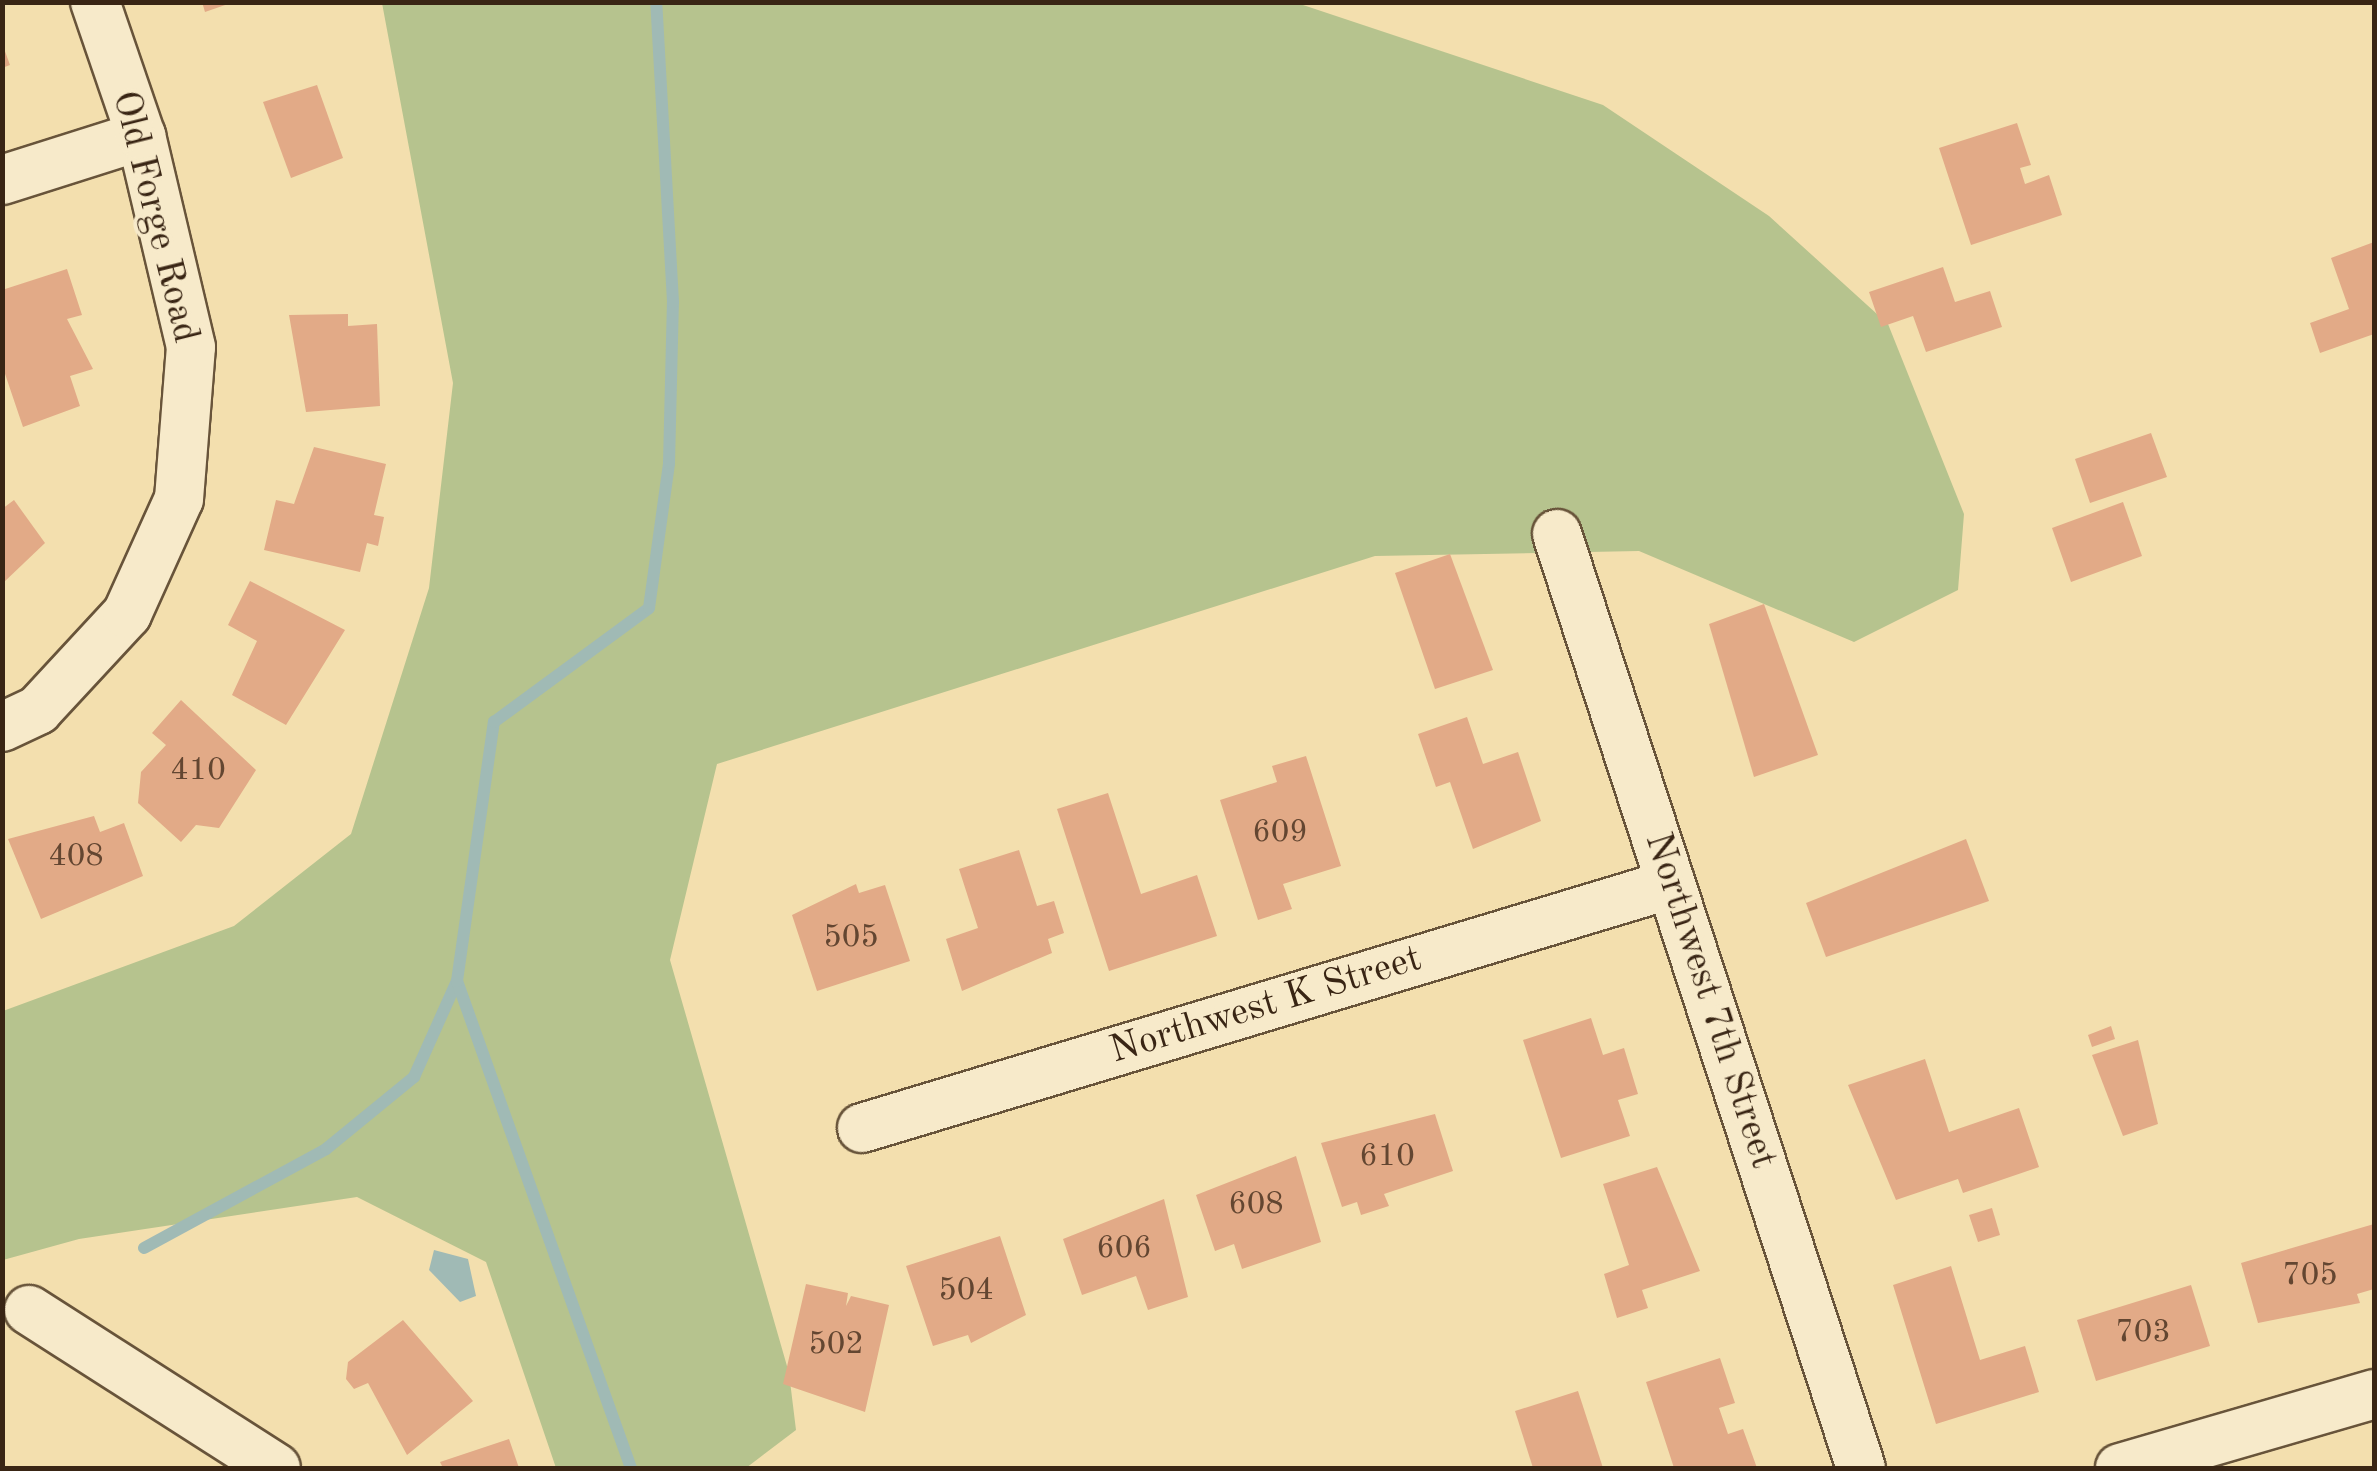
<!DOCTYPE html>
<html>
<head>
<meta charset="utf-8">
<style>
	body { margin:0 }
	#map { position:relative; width:2377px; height:1471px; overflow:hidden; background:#f3dfae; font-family:"Old Standard TT",serif }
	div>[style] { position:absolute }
	.green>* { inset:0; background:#b6c38e }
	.water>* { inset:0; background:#a0bab5 }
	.stream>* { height:12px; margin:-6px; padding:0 6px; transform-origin:6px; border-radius:6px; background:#a0bab5 }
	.building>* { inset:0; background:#e2aa87 }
	.roads { filter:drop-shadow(2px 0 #68543a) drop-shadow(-2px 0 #68543a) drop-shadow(0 2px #68543a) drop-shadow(0 -2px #68543a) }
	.minor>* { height:48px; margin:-24px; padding:0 24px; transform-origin:24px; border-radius:24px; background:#f7eaca }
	span { translate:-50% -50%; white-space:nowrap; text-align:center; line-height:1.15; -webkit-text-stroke:8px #f7eaca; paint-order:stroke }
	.number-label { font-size:32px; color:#634631 }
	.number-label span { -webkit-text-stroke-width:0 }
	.street-label { font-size:38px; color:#392514 }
	.frame { position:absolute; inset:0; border:5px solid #392514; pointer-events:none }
</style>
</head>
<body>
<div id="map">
	<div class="green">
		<i style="clip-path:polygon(382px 3px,1297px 3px,1603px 105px,1769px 216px,1888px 324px,1964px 514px,1958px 590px,1854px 642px,1639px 551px,1375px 556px,717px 764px,670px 960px,789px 1373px,796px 1430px,746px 1468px,556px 1468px,486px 1262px,357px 1197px,79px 1239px,3px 1260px,3px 1011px,234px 926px,351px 834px,429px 588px,453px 383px)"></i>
	</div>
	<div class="water">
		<i style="clip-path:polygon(434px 1250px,468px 1259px,476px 1296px,460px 1302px,429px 1270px)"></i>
	</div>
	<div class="stream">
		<i style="left:144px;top:1248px;width:207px;rotate:-28.5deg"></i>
		<i style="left:326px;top:1149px;width:114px;rotate:-39.3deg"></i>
		<i style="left:414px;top:1077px;width:105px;rotate:-65.9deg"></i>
		<i style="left:631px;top:1468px;width:517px;rotate:-109.66deg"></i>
		<i style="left:457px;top:981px;width:262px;rotate:-81.9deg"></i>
		<i style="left:494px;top:722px;width:192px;rotate:-36.3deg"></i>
		<i style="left:649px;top:608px;width:146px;rotate:-82.1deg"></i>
		<i style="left:669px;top:463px;width:161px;rotate:-88.6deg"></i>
		<i style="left:673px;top:302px;width:300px;rotate:-93.2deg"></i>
	</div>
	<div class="building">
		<i style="clip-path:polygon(202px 2px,231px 2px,231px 3px,205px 12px)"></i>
		<i style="clip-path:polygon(2px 43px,10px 65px,2px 68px)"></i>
		<i style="clip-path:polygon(317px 85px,343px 158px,291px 178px,263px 102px)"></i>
		<i style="clip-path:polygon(2017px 123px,2031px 165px,2020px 168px,2025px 184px,2049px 175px,2062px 215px,1971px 245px,1939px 148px)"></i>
		<i style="clip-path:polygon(2374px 242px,2374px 334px,2320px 353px,2310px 323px,2349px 309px,2331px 258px)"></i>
		<i style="clip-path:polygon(1943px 267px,1955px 302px,1990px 291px,2002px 327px,1926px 352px,1913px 316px,1881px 327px,1869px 292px)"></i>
		<i style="clip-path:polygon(67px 269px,82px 315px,67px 319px,93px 369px,70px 376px,80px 406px,23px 427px,2px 365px,2px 290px)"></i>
		<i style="clip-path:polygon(348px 314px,348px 326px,377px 324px,380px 406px,306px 412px,289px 315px)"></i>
		<i style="clip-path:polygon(2151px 433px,2167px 477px,2090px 503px,2075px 459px)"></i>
		<i style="clip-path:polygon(314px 447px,386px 464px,374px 515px,384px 517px,378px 546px,367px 543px,360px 572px,264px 550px,276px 500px,294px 504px)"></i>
		<i style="clip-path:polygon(14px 500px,45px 543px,2px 584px,2px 509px)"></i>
		<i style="clip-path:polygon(2123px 502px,2142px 556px,2071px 582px,2052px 528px)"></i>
		<i style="clip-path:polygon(1450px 554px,1493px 670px,1435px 689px,1395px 573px)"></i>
		<i style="clip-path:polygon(250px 581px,345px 630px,286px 725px,232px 695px,257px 641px,228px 625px)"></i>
		<i style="clip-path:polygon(1764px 604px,1818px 755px,1754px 777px,1709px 624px)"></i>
		<i style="clip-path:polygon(181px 700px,256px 770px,219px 828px,196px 825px,181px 842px,138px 803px,141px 772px,166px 745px,152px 733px)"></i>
		<i style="clip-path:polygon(1467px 717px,1483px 764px,1518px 752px,1541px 821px,1473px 849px,1450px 782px,1436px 787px,1418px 734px)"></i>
		<i style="clip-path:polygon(1306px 756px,1341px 866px,1283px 884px,1292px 909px,1258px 920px,1220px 800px,1277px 782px,1272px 766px)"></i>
		<i style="clip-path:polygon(1108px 793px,1141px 894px,1197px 875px,1217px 936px,1109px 971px,1057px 809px)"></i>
		<i style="clip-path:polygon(94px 816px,100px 832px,124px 823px,143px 876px,41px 919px,8px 839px)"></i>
		<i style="clip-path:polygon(1966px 839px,1989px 901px,1826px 957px,1806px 903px)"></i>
		<i style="clip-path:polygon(1019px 850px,1037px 906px,1054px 901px,1064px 933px,1048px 939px,1052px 953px,962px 991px,946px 939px,978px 928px,959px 869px)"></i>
		<i style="clip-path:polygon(856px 884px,859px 893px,885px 885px,910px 961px,817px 991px,792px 915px)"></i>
		<i style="clip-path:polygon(1591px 1018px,1603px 1055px,1624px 1048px,1638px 1094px,1618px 1100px,1630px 1136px,1561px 1158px,1523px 1040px)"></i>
		<i style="clip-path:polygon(2111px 1026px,2115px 1039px,2092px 1047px,2088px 1035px)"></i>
		<i style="clip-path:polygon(2138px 1040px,2158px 1124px,2123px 1136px,2092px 1055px)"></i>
		<i style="clip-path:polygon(1925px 1059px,1949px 1132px,2019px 1108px,2039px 1167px,1963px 1193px,1958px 1179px,1896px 1200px,1848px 1085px)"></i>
		<i style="clip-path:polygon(1435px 1114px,1453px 1171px,1384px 1194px,1389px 1206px,1361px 1215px,1357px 1202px,1342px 1207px,1321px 1143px)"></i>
		<i style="clip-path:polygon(1296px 1156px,1321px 1242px,1242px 1269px,1234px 1244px,1215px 1251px,1196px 1195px)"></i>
		<i style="clip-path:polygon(1657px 1167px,1700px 1271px,1642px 1290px,1648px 1308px,1617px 1318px,1604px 1274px,1629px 1265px,1603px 1184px)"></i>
		<i style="clip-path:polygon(1164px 1199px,1188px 1297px,1148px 1310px,1136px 1276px,1082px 1295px,1063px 1239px)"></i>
		<i style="clip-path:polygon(1992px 1208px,2000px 1235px,1978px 1242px,1969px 1215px)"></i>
		<i style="clip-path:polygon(2374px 1224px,2374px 1289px,2357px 1294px,2360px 1303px,2258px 1323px,2241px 1263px)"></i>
		<i style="clip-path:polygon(1000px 1236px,1026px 1315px,971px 1343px,968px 1335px,933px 1346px,906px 1266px)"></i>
		<i style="clip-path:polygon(1951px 1266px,1980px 1360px,2025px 1346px,2039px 1392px,1936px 1424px,1893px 1285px)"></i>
		<i style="clip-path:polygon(806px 1284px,848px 1293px,846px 1306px,851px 1296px,889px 1305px,865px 1412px,783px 1384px)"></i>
		<i style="clip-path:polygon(2191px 1285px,2210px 1346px,2096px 1381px,2077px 1320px)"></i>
		<i style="clip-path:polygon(403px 1320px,473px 1401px,407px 1455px,368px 1383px,354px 1389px,346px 1379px,348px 1362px)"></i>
		<i style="clip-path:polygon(1720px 1358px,1735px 1403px,1719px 1408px,1728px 1434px,1743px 1429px,1757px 1468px,1674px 1468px,1646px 1382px)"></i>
		<i style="clip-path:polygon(1578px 1391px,1603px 1468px,1533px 1468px,1515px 1411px)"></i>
		<i style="clip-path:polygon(509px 1439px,519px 1468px,443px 1468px,440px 1462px)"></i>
	</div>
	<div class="roads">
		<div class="minor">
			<i style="left:2px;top:180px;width:146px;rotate:-17.6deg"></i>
			<i style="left:1557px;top:534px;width:982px;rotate:71.97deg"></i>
			<i style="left:2px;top:727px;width:40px;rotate:-25deg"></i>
			<i style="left:38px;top:710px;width:131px;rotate:-47.2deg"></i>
			<i style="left:127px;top:614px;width:126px;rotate:-65.7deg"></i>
			<i style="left:179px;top:499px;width:152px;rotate:-85.5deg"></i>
			<i style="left:191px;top:347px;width:217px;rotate:-103.3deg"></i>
			<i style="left:141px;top:136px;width:142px;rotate:-108.9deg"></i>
			<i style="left:862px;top:1128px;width:845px;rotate:-16.78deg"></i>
			<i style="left:29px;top:1310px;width:293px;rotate:32.6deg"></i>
			<i style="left:2120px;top:1468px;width:265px;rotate:-16.2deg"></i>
		</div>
	</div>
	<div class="number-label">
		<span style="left:198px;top:771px">410</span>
		<span style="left:1280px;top:833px">609</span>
		<span style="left:76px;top:857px">408</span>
		<span style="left:851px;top:938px">505</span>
		<span style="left:1387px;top:1157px">610</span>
		<span style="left:1256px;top:1205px">608</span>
		<span style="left:1124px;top:1249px">606</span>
		<span style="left:2310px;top:1276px">705</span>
		<span style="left:966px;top:1291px">504</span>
		<span style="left:2143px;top:1333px">703</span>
		<span style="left:836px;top:1345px">502</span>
	</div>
	<div class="street-label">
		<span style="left:154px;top:217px;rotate:76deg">Old Forge Road</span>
		<span style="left:1709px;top:1001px;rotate:72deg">Northwest 7th Street</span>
		<span style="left:1266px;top:1006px;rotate:-17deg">Northwest K Street</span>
	</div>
	<div class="frame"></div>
</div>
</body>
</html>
